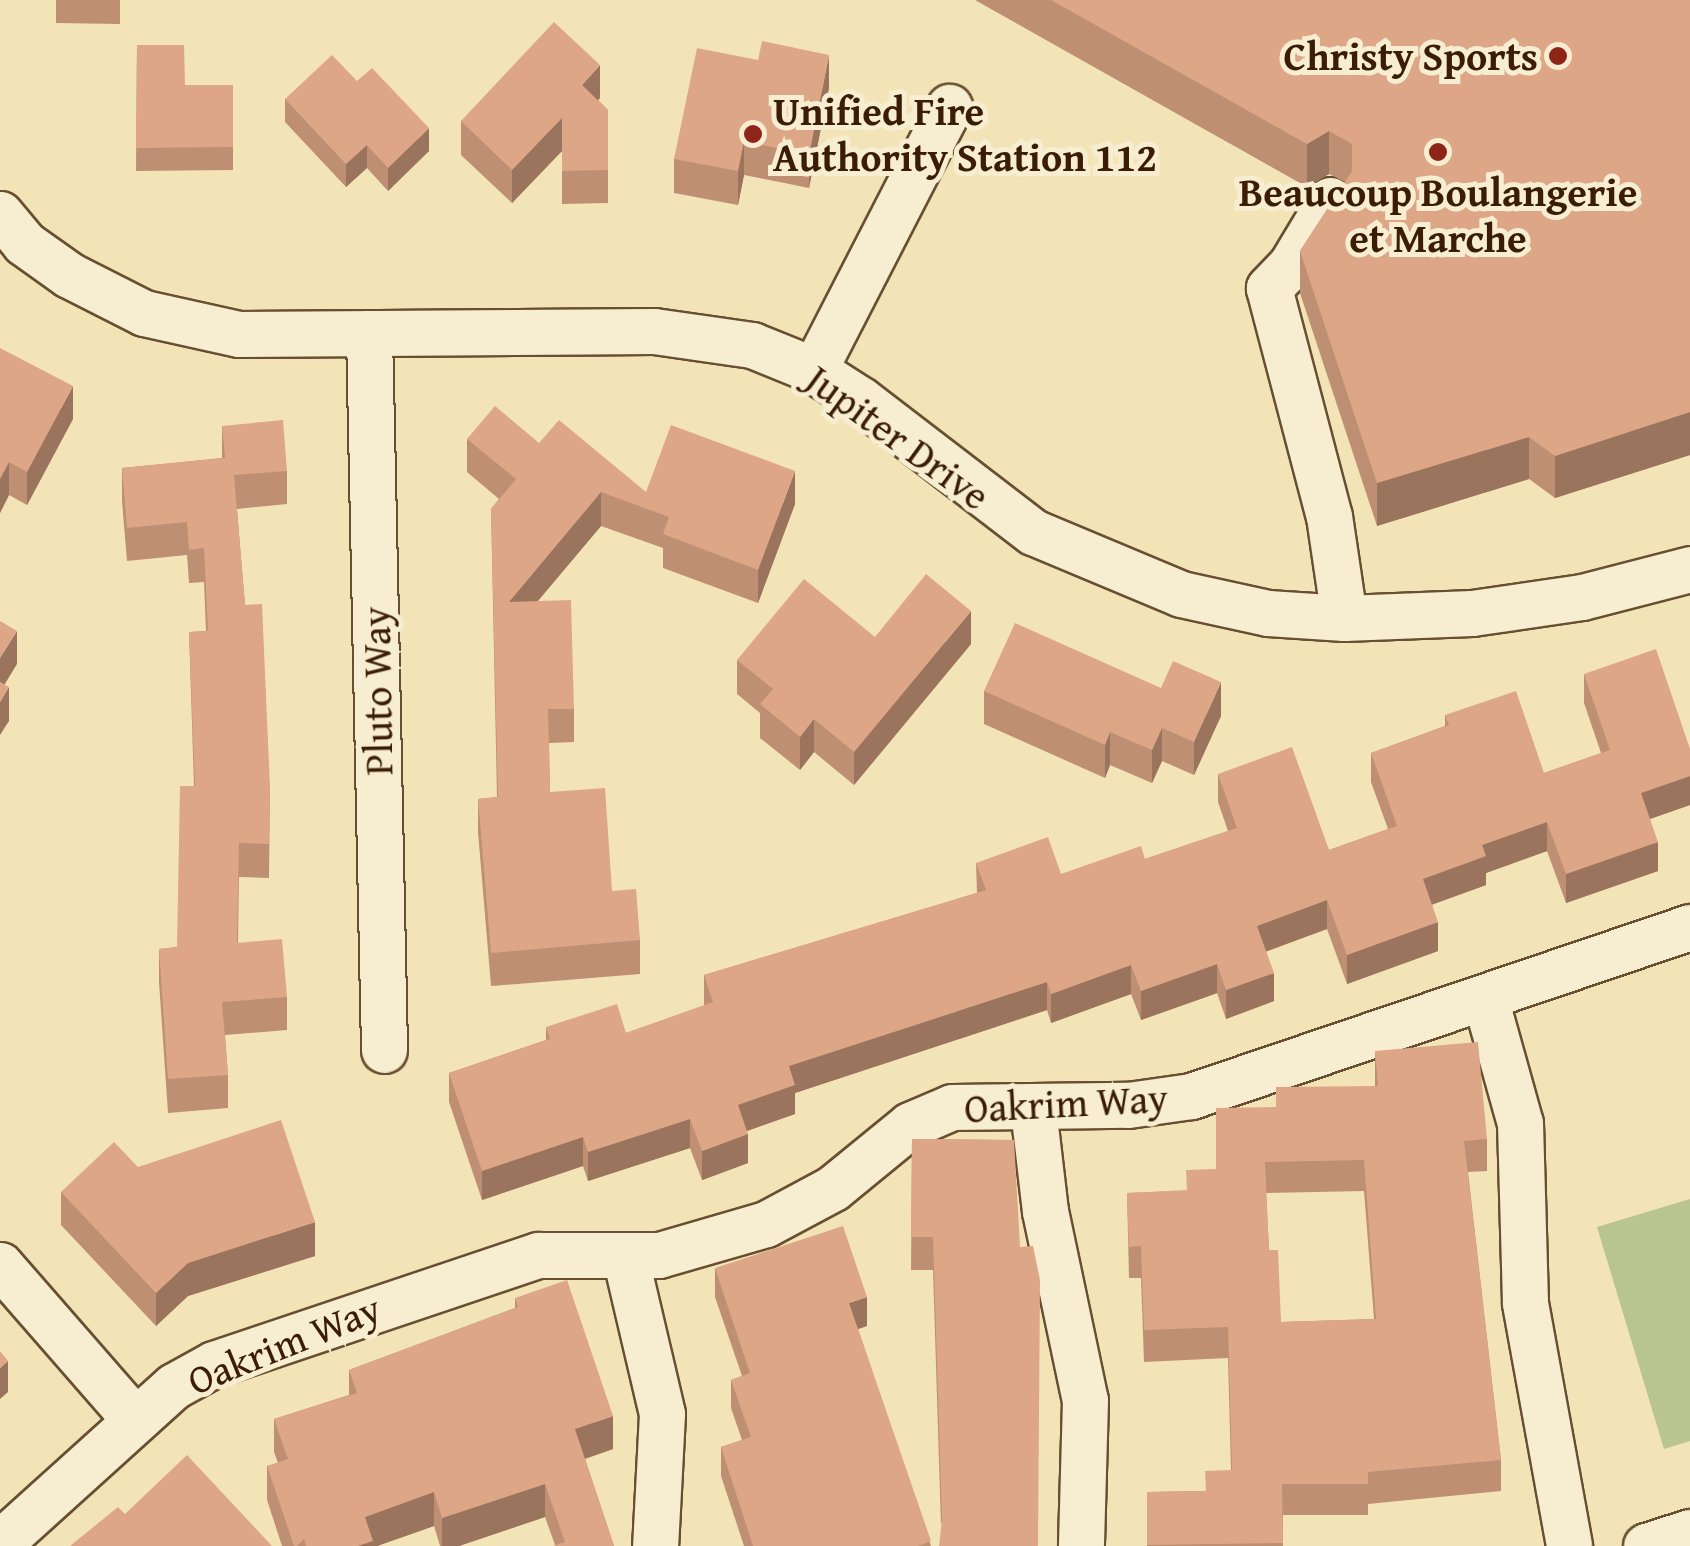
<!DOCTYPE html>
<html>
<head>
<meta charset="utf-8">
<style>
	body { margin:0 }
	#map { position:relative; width:1690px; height:1546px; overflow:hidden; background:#f3e4b8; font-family:"Gentium Book Plus",serif }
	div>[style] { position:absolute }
	.green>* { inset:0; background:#b8c591 }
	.roads { filter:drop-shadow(2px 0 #684f31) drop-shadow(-2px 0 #684f31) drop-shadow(0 2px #684f31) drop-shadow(0 -2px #684f31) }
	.minor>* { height:45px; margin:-22.5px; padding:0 22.5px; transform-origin:22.5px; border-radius:22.5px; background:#f7edd1 }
	.wall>* { inset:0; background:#be8f73 }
	.shaded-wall>* { inset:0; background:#9b745e }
	.building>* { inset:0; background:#dda686 }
	.dots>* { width:28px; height:28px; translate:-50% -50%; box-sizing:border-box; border:5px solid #f7edd1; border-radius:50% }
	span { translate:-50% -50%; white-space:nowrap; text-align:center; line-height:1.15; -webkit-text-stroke:10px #f7edd1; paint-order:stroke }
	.poi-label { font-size:40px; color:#3a1d04; font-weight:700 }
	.right { translate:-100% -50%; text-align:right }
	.left { translate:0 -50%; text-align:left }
	.street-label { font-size:40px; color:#3a1d04 }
</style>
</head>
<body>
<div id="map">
	<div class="green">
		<i style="clip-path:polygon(1690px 1199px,1690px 1441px,1664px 1449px,1597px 1227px)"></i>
	</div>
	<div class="roads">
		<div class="minor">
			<i style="left:1330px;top:200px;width:76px;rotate:121deg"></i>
			<i style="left:1291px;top:265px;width:32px;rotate:134deg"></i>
			<i style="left:1269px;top:288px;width:236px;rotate:75.3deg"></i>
			<i style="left:1329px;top:516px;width:103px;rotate:81.6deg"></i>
			<i style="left:0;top:214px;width:38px;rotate:50deg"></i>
			<i style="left:24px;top:243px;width:55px;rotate:35.4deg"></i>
			<i style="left:69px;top:275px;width:84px;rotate:26.9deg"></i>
			<i style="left:144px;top:313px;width:97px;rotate:12.5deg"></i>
			<i style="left:239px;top:334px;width:415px;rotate:-0.4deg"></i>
			<i style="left:654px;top:331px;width:99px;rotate:8.1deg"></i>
			<i style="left:752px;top:345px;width:67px;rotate:22deg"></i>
			<i style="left:814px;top:370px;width:56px;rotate:32.6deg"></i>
			<i style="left:861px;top:400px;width:217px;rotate:37.5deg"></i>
			<i style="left:1033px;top:532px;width:160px;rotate:22.7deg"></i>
			<i style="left:1181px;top:594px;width:89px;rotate:12.3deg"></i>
			<i style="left:1268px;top:613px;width:76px;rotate:3.8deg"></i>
			<i style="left:1344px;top:618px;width:128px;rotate:-2.2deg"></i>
			<i style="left:1472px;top:613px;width:111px;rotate:-8.3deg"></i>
			<i style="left:1582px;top:597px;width:112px;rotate:-14.5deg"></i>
			<i style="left:369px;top:333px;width:717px;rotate:88.8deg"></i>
			<i style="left:814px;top:370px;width:296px;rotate:-62.8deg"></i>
			<i style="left:1485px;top:998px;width:130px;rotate:74.4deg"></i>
			<i style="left:1520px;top:1123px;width:180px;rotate:88.4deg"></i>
			<i style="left:1525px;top:1303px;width:247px;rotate:79.7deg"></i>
			<i style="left:1033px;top:1109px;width:103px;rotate:83.3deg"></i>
			<i style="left:1045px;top:1211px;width:193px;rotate:78.1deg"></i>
			<i style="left:1085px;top:1400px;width:146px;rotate:91.6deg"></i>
			<i style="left:625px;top:1256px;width:162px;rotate:76.8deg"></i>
			<i style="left:662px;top:1414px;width:132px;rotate:93deg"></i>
			<i style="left:0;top:1265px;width:206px;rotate:48.9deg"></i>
			<i style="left:0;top:1543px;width:234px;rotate:-42.1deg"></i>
			<i style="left:174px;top:1386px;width:46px;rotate:-28.8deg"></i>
			<i style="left:214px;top:1364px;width:342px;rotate:-18.6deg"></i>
			<i style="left:538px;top:1255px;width:121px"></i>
			<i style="left:659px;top:1255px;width:111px;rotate:-16.2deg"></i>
			<i style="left:766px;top:1224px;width:76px;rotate:-28.2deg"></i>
			<i style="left:833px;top:1188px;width:99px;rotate:-39.3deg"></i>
			<i style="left:910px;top:1125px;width:46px;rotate:-23.2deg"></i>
			<i style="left:952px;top:1107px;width:176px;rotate:-0.7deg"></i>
			<i style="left:1128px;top:1105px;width:64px;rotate:-8.1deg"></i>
			<i style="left:1191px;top:1096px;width:527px;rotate:-18.71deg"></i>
			<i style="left:1646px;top:1546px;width:46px;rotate:-17.7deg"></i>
		</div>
	</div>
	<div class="wall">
		<i style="clip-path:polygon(56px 0,120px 0,120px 24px,56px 23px)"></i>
		<i style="clip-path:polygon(975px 0,1690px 0,1690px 455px,1555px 498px,1529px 479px,1377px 526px,1300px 293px,1300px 251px,1345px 182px,1329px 174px,1307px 187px)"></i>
		<i style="clip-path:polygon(137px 45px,185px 85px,233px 85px,233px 170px,136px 171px)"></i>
		<i style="clip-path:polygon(357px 81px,429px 151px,388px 191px,367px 168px,346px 187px,285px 122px,285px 99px)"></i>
		<i style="clip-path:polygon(829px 88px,809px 188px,744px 175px,738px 205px,674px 193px,674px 159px)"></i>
		<i style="clip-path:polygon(600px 98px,598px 100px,608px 110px,608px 203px,562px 204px,562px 151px,512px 203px,461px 155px,461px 121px)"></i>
		<i style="clip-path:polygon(0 348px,73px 419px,27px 505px,9px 495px,0 513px)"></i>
		<i style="clip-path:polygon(222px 426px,287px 471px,287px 504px,237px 509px,245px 605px,270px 787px,269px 878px,239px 877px,238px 943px,287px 997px,287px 1030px,225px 1035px,228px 1075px,228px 1108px,168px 1113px,159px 982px,159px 949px,177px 947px,194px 786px,189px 632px,206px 631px,204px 582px,189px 583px,187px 555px,127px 561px,122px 501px,122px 468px,222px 458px)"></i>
		<i style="clip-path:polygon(467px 439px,539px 443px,646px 492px,795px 504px,758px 603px,663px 568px,663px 548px,601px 526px,538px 601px,574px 709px,574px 742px,549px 743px,550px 792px,612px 891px,640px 940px,640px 974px,491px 986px,478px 832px,478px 799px,497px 797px,491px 509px,499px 499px,467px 472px)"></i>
		<i style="clip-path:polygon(875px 637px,971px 644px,854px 785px,814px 752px,800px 770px,760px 738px,760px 713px,737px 694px,737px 660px)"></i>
		<i style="clip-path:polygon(1584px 674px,1690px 749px,1690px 805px,1650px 819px,1658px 871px,1566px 903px,1547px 851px,1486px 873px,1486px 885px,1432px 904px,1438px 951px,1347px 984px,1327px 929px,1266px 951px,1274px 1001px,1226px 1019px,1217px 993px,1141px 1020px,1131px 994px,1051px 1023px,1047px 1010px,795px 1093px,795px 1114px,747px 1131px,748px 1163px,702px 1180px,690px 1148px,588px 1181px,583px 1166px,482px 1200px,449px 1102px,449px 1073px,546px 1040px,546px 1027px,626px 1033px,704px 1006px,704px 975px,977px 893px,976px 863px,1061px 874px,1145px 859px,1228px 831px,1218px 802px,1218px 774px,1329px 850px,1388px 829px,1371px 782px,1371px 753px,1445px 726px,1445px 715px,1544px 773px,1601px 753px,1584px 703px)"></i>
		<i style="clip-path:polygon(984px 691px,1221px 716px,1194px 775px,1162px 761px,1152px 783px,1110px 765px,1105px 778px,984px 724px)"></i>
		<i style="clip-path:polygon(evenodd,1375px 1051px,1487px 1139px,1487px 1171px,1468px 1172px,1501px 1460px,1501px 1491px,1368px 1504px,1368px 1515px,1283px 1515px,1283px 1546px,1147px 1546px,1147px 1492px,1205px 1491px,1231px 1470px,1228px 1358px,1144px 1362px,1141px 1278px,1129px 1278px,1127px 1193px,1186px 1191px,1216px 1169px,1276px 1107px,1375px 1086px,1375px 1051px,1364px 1191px,1374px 1319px,1281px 1322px,1269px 1250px,1266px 1193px,1364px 1191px)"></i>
		<i style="clip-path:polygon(912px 1139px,1014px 1140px,941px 1526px,933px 1270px,911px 1270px)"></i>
		<i style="clip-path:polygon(138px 1167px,315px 1256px,188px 1296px,156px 1326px,61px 1225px,61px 1192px)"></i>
		<i style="clip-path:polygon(715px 1268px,867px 1326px,858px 1329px,931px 1546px,744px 1546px,721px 1476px,721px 1447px,742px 1440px,731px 1408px,731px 1380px,742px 1376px,715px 1297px)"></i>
		<i style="clip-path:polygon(515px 1298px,613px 1449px,585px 1459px,614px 1546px,555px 1545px,545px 1517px,459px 1546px,440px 1546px,434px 1526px,377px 1546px,282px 1546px,267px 1500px,267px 1466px,278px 1463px,274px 1452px,274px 1419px,349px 1395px,349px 1370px,515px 1308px)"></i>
	</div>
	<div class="shaded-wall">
		<i style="clip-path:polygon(829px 55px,829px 88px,809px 188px,809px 155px)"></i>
		<i style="clip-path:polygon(600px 65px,600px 98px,582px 119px,582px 85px)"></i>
		<i style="clip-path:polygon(562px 118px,562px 151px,512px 203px,512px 170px)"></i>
		<i style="clip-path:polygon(429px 128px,429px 151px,388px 191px,388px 168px)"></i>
		<i style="clip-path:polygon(1329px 131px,1329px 174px,1307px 187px,1307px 144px)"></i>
		<i style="clip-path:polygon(744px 141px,744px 175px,738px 205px,738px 171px)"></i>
		<i style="clip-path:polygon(367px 145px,367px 168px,346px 187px,346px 164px)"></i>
		<i style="clip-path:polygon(73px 386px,73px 419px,27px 505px,27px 472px)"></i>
		<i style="clip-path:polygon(1690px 412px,1690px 455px,1555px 498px,1555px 456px)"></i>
		<i style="clip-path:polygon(1529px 437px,1529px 479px,1377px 526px,1377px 483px)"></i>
		<i style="clip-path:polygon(9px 462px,9px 495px,0 513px,0 479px)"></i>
		<i style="clip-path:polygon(795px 471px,795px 504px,758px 603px,758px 570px)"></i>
		<i style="clip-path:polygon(601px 492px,601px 526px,509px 635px,509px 602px)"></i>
		<i style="clip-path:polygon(971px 611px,971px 644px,854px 785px,854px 752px)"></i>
		<i style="clip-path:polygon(17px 631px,17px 664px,0 692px,0 658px)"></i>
		<i style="clip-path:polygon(1221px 682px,1221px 716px,1194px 775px,1194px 742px)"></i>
		<i style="clip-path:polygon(9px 687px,9px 721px,0 735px,0 702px)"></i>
		<i style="clip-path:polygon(814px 719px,814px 752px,800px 770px,800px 737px)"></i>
		<i style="clip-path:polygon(1162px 728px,1162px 761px,1152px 783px,1152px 750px)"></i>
		<i style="clip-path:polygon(1110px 732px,1110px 765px,1105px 778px,1105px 745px)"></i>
		<i style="clip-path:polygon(1690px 776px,1690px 805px,1641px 822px,1641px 793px)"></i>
		<i style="clip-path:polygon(1547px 822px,1547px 851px,1486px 873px,1486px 885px,1423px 908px,1423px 879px,1482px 845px)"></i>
		<i style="clip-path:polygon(1658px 842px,1658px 871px,1566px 903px,1566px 874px)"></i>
		<i style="clip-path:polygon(1327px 900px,1327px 929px,1257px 955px,1257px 926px)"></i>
		<i style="clip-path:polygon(1438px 922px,1438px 951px,1347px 984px,1347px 955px)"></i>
		<i style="clip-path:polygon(1217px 964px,1217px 993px,1141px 1020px,1141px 991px)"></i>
		<i style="clip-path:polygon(1131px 965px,1131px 994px,1051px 1023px,1051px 994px)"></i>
		<i style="clip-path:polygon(1274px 973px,1274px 1001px,1226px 1019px,1226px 990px)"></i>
		<i style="clip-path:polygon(1047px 982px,1047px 1010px,795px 1093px,795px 1114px,738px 1134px,738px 1105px,789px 1066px)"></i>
		<i style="clip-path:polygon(690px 1119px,690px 1148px,588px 1181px,588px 1152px)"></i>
		<i style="clip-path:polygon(748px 1134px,748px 1163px,702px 1180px,702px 1151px)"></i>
		<i style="clip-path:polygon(583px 1137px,583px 1166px,482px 1200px,482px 1171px)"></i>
		<i style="clip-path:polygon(315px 1222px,315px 1256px,188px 1296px,156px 1326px,156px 1293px,188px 1263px)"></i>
		<i style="clip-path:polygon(867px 1297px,867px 1326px,849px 1332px,849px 1303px)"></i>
		<i style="clip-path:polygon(8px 1361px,8px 1392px,0 1399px,0 1368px)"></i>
		<i style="clip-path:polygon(613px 1416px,613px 1449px,575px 1462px,575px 1429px)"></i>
		<i style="clip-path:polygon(545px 1484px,545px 1517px,459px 1546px,442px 1546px,442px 1518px)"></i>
		<i style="clip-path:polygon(434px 1492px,434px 1526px,377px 1546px,358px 1546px,365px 1517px)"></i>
	</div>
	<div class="building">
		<i style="clip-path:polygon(1051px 0,1690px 0,1690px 412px,1555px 456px,1529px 437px,1377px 483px,1300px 251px,1352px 171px,1352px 144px,1329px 131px,1307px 144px)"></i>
		<i style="clip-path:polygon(554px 22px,600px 65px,582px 85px,608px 110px,608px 170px,562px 171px,562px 118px,512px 170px,461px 121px)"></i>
		<i style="clip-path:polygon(762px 41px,829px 55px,809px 155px,744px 141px,738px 171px,674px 159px,697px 48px,758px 60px)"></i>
		<i style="clip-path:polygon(137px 45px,184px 45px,185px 85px,233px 85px,233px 147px,136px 148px)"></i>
		<i style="clip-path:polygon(332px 55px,357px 81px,372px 68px,429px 128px,388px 168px,367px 145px,346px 164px,285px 99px)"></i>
		<i style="clip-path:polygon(0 348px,73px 386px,27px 472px,9px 462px,0 479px)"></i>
		<i style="clip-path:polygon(495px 406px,539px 443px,559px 420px,646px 492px,671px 425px,795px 471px,758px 570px,663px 534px,669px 517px,601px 492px,509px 602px,571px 600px,574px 709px,548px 709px,550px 792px,605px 788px,612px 891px,636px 889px,640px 940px,491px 953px,478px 799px,498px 797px,491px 509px,516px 479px,467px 439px)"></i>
		<i style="clip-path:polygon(283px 420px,287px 471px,234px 475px,245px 605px,262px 604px,270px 787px,269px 844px,239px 843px,237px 943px,282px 939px,287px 997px,222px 1002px,228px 1075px,168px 1079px,159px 949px,177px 947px,180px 786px,195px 786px,189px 632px,208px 631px,204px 548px,189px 550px,187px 522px,127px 528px,122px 468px,225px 458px,222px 426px)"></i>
		<i style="clip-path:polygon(926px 574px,971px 611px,854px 752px,814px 719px,800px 737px,760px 704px,773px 689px,737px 660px,804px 579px,875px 637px)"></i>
		<i style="clip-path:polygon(0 621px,17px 631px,0 658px)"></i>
		<i style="clip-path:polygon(1015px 623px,1161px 688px,1173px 661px,1221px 682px,1194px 742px,1162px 728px,1152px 750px,1110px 732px,1105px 745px,984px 691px)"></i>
		<i style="clip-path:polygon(1656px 649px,1690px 749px,1690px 776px,1641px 793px,1658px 842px,1566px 874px,1547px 822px,1482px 845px,1486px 856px,1423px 879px,1438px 922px,1347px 955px,1327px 900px,1257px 926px,1274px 973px,1226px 990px,1217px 964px,1141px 991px,1131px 965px,1051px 994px,1047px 982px,789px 1066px,795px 1085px,738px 1105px,748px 1134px,702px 1151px,690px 1119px,588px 1152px,583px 1137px,482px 1171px,449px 1073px,550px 1039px,546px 1027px,617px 1004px,626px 1033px,713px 1002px,704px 975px,986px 890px,976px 863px,1048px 837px,1061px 874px,1141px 846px,1145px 859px,1237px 828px,1218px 774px,1292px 747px,1329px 850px,1397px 826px,1371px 753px,1449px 725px,1445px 715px,1516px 691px,1544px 773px,1610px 750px,1584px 674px)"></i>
		<i style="clip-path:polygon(0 682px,9px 687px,0 702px)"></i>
		<i style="clip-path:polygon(evenodd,1478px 1042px,1487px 1139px,1464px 1141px,1501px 1460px,1368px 1472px,1368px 1484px,1282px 1484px,1283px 1543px,1147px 1545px,1147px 1492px,1206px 1491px,1205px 1471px,1232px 1470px,1228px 1327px,1144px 1330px,1141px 1246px,1129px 1247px,1127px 1193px,1187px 1190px,1186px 1170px,1216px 1169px,1216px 1108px,1276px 1107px,1276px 1087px,1378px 1086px,1375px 1051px,1478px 1042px,1364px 1160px,1376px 1319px,1281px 1322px,1278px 1250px,1269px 1250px,1265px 1162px,1364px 1160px)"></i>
		<i style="clip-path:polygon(281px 1120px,315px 1222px,188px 1263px,156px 1293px,61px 1192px,114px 1142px,138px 1167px)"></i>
		<i style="clip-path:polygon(912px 1139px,1014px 1140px,1020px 1247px,1033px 1246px,1040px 1280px,1038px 1546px,939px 1546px,942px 1520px,933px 1237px,911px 1237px)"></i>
		<i style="clip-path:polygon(843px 1226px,867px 1297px,849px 1303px,931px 1541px,918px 1546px,753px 1546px,721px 1447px,751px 1437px,731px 1380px,750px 1373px,715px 1268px)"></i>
		<i style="clip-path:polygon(567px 1280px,613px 1416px,575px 1429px,614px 1546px,553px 1546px,565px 1542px,545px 1484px,442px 1518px,434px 1492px,365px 1517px,373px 1541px,358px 1546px,306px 1546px,304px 1539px,297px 1546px,294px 1546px,267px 1466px,288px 1459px,274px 1419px,357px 1393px,349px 1370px,518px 1307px,515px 1298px)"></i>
		<i style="clip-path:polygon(0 1351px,8px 1361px,0 1368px)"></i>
		<i style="clip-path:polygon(187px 1455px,272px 1546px,70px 1546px,118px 1507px,125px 1514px)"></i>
	</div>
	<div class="dots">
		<i style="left:1558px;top:56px;background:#8f2418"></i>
		<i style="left:753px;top:134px;background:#8f2418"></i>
		<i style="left:1438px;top:152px;background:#8f2418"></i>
	</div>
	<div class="poi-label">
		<span class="right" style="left:1538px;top:56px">Christy Sports</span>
		<span class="left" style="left:773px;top:134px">Unified Fire<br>Authority Station 112</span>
		<span style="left:1438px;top:215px">Beaucoup Boulangerie<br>et Marche</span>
	</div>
	<div class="street-label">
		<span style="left:898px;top:437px;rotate:36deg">Jupiter Drive</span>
		<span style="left:377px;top:691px;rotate:-91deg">Pluto Way</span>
		<span style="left:1066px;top:1103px;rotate:-3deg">Oakrim Way</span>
		<span style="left:284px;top:1344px;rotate:-22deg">Oakrim Way</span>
	</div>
</div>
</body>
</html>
